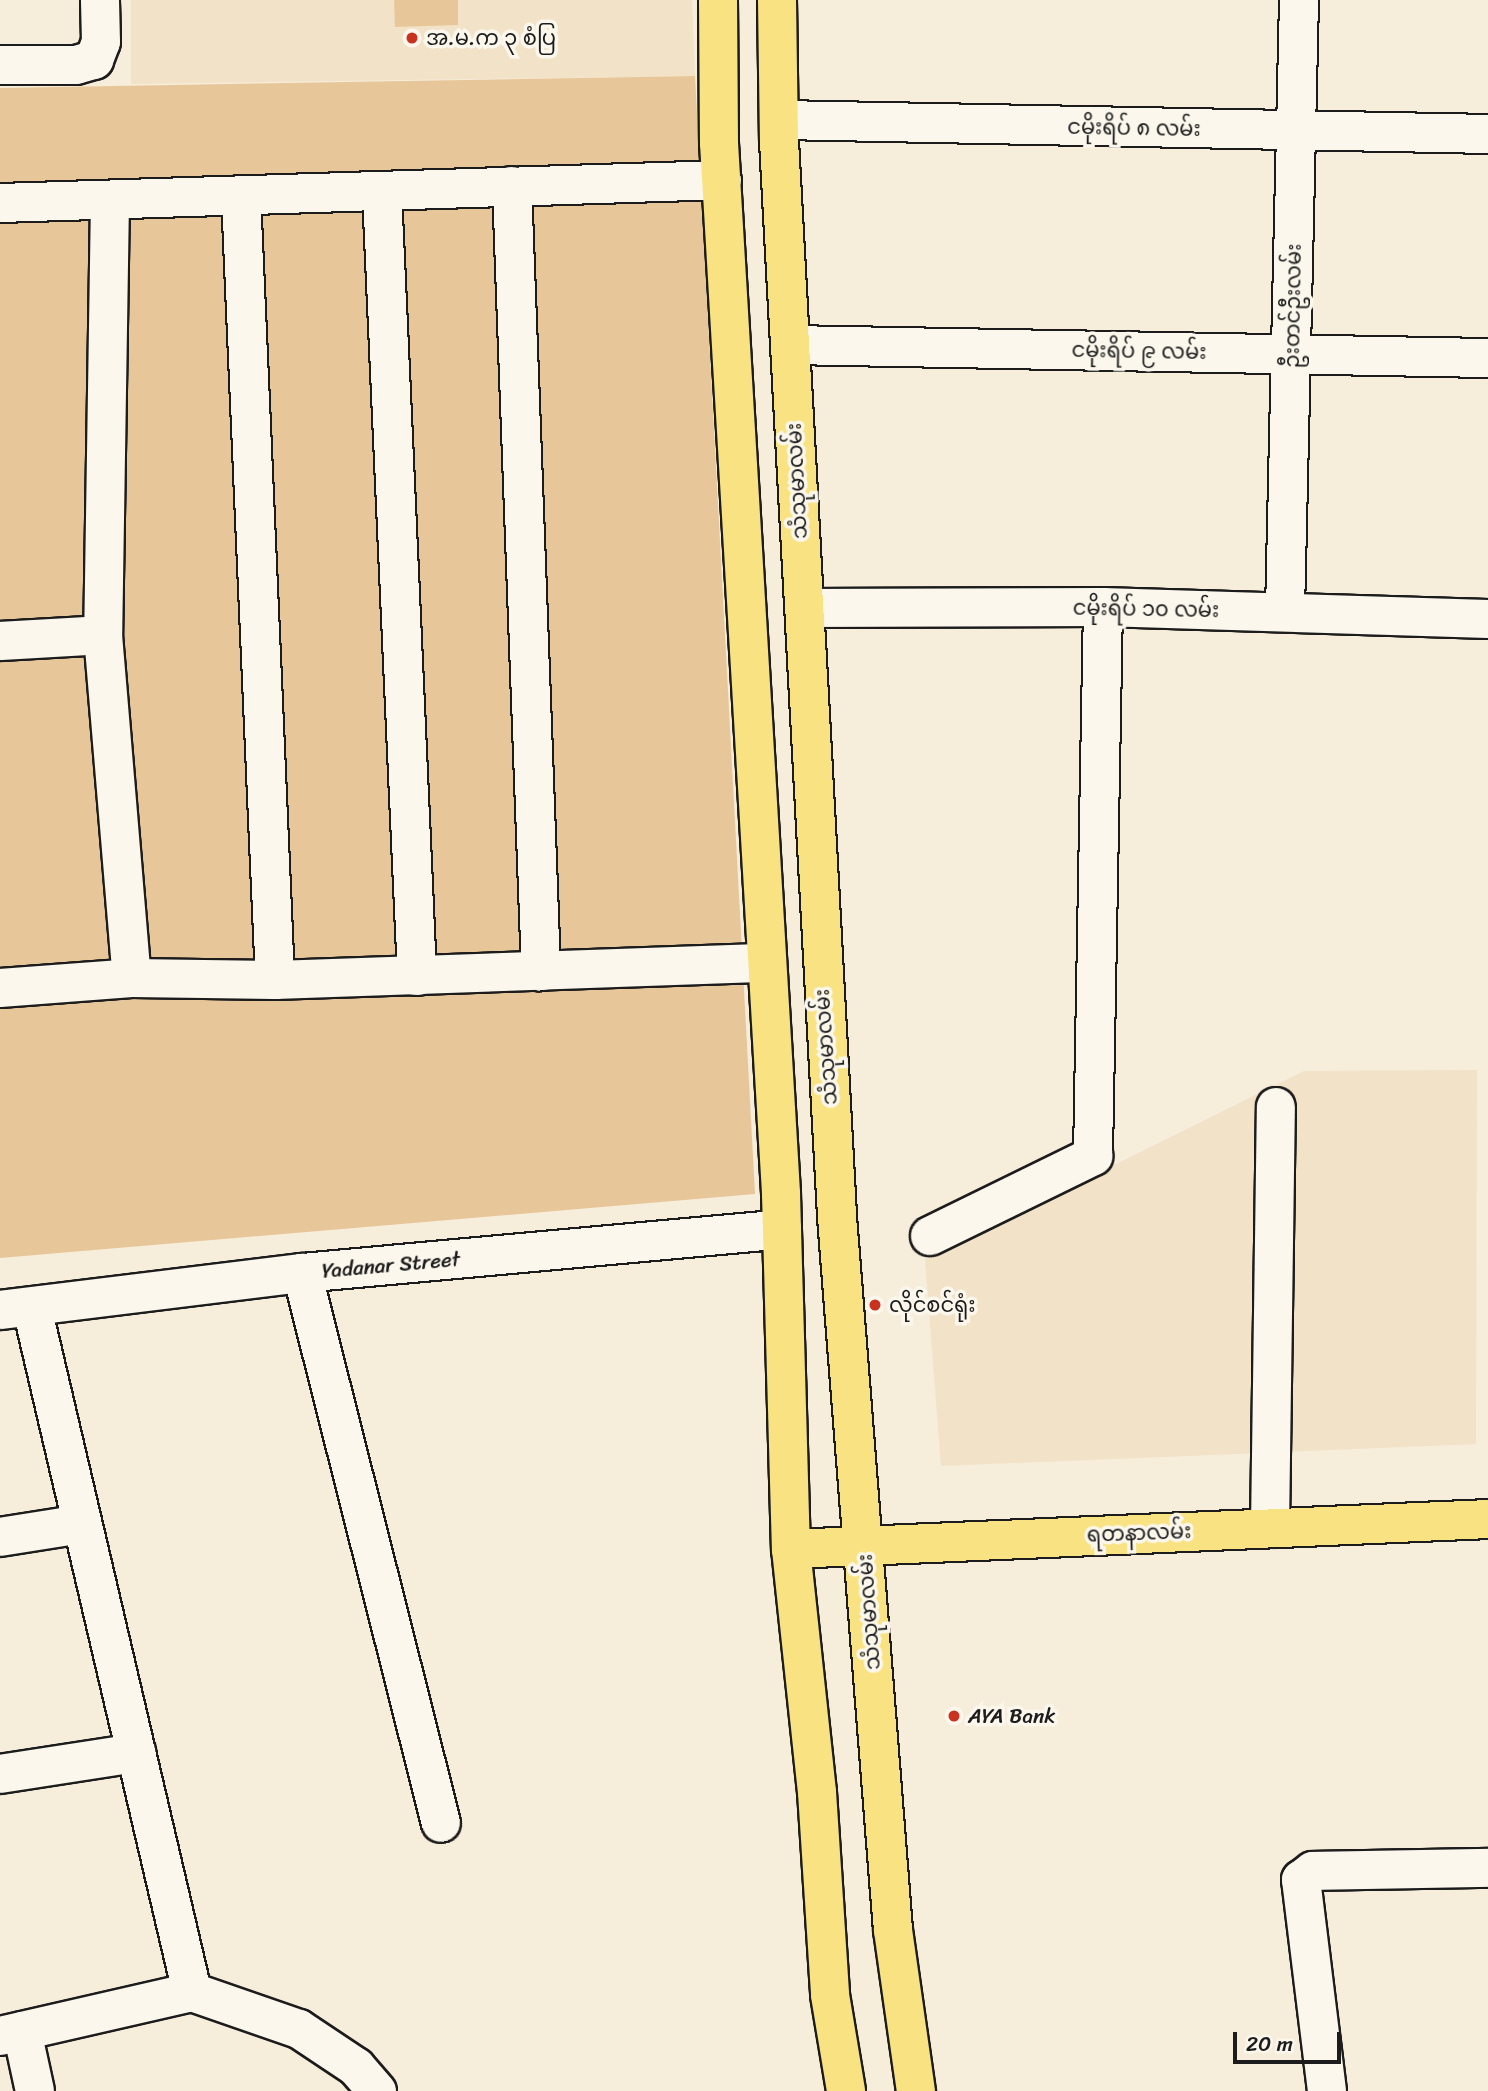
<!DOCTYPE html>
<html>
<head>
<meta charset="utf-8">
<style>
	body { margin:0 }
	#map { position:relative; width:1488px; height:2091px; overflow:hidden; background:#f7eddb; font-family:Sriracha,"Noto Sans Myanmar",sans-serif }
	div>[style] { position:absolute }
	.built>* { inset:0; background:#f2e2c7 }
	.building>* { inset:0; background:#e7c799 }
	.roads { filter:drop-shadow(2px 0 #1c1c1c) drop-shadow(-2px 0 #1c1c1c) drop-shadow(0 2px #1c1c1c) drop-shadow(0 -2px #1c1c1c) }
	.minor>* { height:38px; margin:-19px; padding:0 19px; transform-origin:19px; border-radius:19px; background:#fbf7ec }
	.major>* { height:38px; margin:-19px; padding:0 19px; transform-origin:19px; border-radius:19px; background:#f8e281 }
	.dots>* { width:19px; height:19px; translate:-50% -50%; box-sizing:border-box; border:4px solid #fbf7ec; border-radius:50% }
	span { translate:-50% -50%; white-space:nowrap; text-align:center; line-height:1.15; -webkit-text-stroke:7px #fbf7ec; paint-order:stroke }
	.poi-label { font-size:21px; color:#1c1c1c }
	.left { translate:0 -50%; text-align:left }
	.street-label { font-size:21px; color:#1c1c1c }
	.scale { position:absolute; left:1233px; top:2032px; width:108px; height:32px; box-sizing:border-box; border:4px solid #1c1c1c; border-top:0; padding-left:9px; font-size:21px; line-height:24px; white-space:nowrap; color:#1c1c1c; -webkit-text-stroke:5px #fbf7ec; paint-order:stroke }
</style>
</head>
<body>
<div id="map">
	<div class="built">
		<i style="clip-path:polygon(131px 0,692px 0,695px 76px,131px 84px)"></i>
		<i style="clip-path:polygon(1477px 1070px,1476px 1444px,941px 1466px,925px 1259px,1304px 1071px)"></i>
	</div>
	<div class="building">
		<i style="clip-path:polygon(394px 0,458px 0,458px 25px,395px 27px)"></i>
		<i style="clip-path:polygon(695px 76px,755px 1194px,0 1258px,0 88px)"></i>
	</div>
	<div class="roads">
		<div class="minor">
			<i style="left:0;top:65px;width:76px"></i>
			<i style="left:76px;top:65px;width:19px;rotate:-16deg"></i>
			<i style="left:94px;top:60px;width:19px;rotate:-69deg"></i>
			<i style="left:101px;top:42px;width:42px;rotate:-91.4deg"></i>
			<i style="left:781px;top:120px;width:707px;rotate:1.13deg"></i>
			<i style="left:512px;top:186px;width:786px;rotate:87.88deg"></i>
			<i style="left:382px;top:192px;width:785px;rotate:87.44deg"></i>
			<i style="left:241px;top:195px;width:786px;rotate:87.52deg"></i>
			<i style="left:110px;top:200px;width:435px;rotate:90.9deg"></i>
			<i style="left:103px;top:635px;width:344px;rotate:85.2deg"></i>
			<i style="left:0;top:203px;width:722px;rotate:-1.82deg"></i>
			<i style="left:790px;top:345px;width:698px;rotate:1.07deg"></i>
			<i style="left:804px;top:608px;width:299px;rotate:-0.2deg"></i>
			<i style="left:1103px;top:607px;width:385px;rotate:1.8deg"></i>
			<i style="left:1285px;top:612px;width:612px;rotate:-88.69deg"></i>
			<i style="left:0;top:641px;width:103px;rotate:-3.3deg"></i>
			<i style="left:0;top:988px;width:132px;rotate:-4.3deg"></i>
			<i style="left:132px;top:978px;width:143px;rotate:0.8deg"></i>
			<i style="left:275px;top:980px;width:492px;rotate:-2deg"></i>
			<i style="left:930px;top:1236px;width:182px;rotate:-26.1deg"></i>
			<i style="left:1093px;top:1156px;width:549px;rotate:-88.96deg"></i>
			<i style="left:302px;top:1273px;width:567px;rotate:75.82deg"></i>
			<i style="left:32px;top:1308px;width:702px;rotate:76.83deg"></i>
			<i style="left:0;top:1310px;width:304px;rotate:-7deg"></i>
			<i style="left:302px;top:1273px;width:482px;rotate:-5.2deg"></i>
			<i style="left:1270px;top:1528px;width:421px;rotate:-89.2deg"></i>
			<i style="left:0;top:1537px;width:83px;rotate:-9deg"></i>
			<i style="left:0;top:1774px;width:138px;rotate:-8.8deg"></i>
			<i style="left:22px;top:2031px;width:61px;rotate:77.8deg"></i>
			<i style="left:0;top:2036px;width:197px;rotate:-12.9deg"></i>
			<i style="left:192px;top:1992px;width:113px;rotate:19.1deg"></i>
			<i style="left:299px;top:2029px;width:69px;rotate:33.7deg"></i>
			<i style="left:356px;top:2067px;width:32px;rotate:49deg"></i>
			<i style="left:1327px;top:2091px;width:213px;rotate:-97deg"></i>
			<i style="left:1301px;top:1880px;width:15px;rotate:-37deg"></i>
			<i style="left:1313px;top:1871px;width:175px;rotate:-1deg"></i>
		</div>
		<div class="major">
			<i style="left:718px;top:0;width:143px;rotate:89.6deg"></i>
			<i style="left:719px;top:143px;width:1053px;rotate:86.62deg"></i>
			<i style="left:781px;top:1194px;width:355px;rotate:88.4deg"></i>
			<i style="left:791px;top:1549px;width:244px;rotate:83.9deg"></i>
			<i style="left:817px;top:1792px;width:203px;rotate:86.3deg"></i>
			<i style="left:830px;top:1995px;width:97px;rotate:80.5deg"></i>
			<i style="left:777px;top:0;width:141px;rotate:89.2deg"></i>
			<i style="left:779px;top:141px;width:1078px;rotate:86.91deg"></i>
			<i style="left:837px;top:1217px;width:715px;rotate:85.51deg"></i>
			<i style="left:893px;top:1930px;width:163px;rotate:81.9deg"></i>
			<i style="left:791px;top:1549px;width:698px;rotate:-2.46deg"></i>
		</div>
	</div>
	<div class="dots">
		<i style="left:412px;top:38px;background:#c8321e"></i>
		<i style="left:875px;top:1305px;background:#c8321e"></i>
		<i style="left:954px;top:1716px;background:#c8321e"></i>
	</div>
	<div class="poi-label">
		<span class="left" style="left:426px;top:38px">အ.မ.က ၃ စံပြ</span>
		<span class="left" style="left:889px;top:1305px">လိုင်စင်ရုံး</span>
		<span class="left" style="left:968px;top:1716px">AYA Bank</span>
	</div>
	<div class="street-label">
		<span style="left:1134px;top:128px;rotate:1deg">ငမိုးရိပ် ၈ လမ်း</span>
		<span style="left:1293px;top:306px;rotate:-89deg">ဦးတင်ဦးလမ်း</span>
		<span style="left:1139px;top:351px;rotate:1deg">ငမိုးရိပ် ၉ လမ်း</span>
		<span style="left:797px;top:481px;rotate:-93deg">သံသုမာလမ်း</span>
		<span style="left:1146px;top:609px;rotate:1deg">ငမိုးရိပ် ၁၀ လမ်း</span>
		<span style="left:826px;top:1047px;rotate:-94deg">သံသုမာလမ်း</span>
		<span style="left:391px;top:1265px;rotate:-5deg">Yadanar Street</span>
		<span style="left:1139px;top:1533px;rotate:-2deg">ရတနာလမ်း</span>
		<span style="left:869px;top:1612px;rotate:-94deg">သံသုမာလမ်း</span>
	</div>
	<div class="scale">20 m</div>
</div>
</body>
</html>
